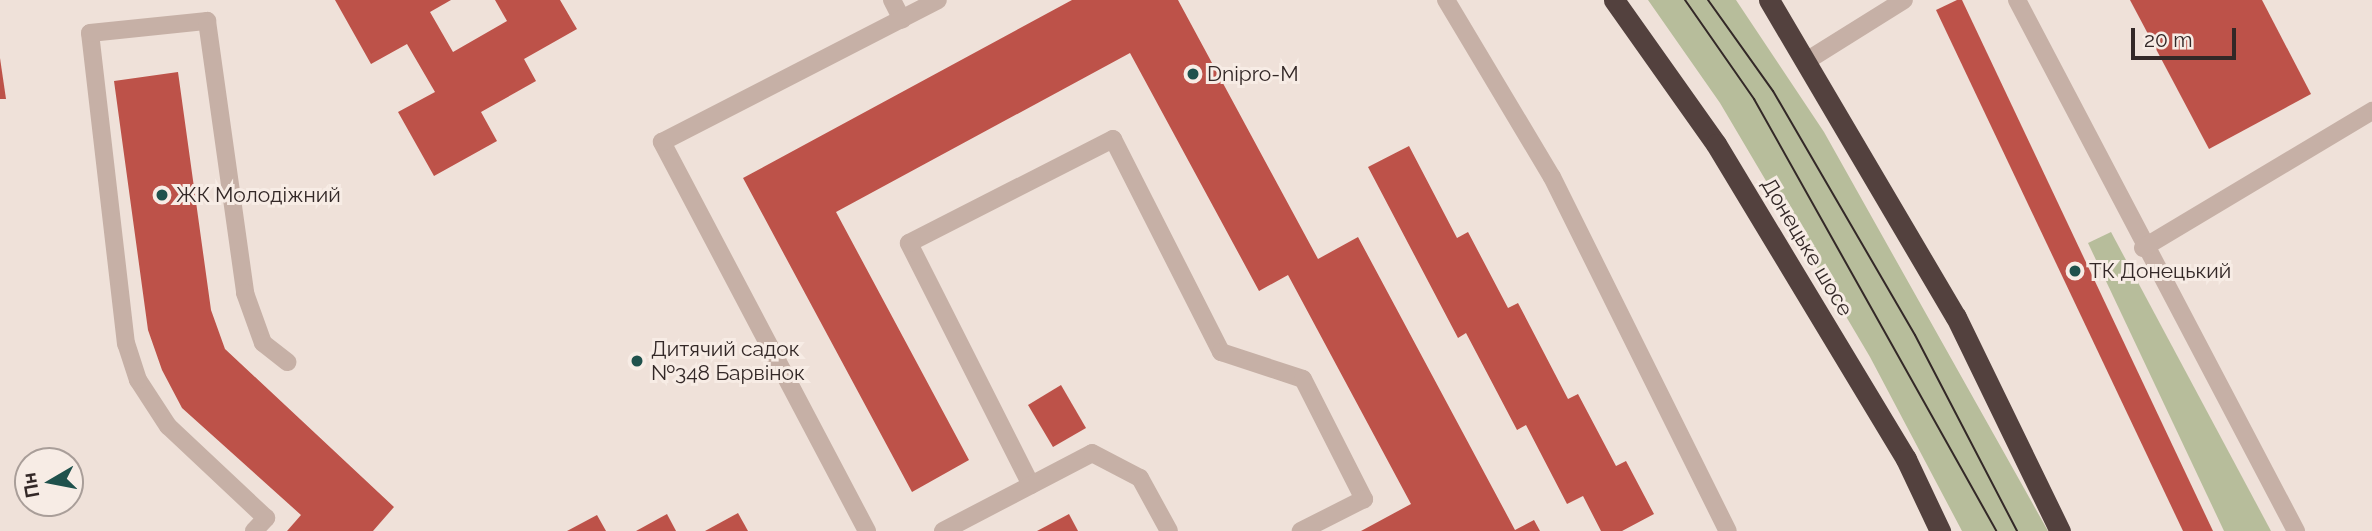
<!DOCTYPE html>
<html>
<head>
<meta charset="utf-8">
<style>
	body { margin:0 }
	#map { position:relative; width:2372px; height:531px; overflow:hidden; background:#efe1d9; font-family:Raleway,sans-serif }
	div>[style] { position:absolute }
	.green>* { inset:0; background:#b7bd9b }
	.building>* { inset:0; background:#bd5249 }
	.minor>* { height:18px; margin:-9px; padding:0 9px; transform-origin:9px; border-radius:9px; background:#c6b0a6 }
	.highway>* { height:21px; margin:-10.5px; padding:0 10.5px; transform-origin:10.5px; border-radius:10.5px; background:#53413e }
	.tram>* { height:2px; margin:-1px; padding:0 1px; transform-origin:1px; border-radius:1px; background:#332827 }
	.dots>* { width:19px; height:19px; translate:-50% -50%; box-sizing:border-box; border:4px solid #f7ece5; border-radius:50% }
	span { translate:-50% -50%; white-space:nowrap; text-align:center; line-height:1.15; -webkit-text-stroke:6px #f7ece5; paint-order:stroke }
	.poi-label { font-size:21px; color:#332827 }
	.left { translate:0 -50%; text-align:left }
	.street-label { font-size:21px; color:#332827 }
	.north { position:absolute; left:14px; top:447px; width:70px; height:70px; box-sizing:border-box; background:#f7ece5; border:2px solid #a99e99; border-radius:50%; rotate:260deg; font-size:19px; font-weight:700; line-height:28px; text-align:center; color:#332827 }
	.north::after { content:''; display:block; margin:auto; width:24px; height:32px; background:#1f514c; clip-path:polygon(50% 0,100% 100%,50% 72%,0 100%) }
	.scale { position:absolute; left:2131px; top:28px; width:105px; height:32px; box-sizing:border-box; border:4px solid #332827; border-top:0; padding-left:9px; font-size:21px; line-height:24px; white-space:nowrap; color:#332827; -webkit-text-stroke:5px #f7ece5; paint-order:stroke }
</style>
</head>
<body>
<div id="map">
	<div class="green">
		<i style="clip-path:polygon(1648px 0,1736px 0,1824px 132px,2048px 531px,1962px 531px,1870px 357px,1720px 103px)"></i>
		<i style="clip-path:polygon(2111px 232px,2271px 531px,2224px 531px,2088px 243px)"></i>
	</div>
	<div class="building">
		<i style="clip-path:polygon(335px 0,451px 0,430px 12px,453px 52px,507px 21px,495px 0,560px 0,577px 29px,524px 59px,536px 81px,481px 112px,497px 141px,434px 176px,398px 112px,435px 92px,407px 44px,371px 64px)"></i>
		<i style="clip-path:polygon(1072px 0,1178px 0,1318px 259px,1358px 237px,1515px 530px,1534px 520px,1540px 531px,1361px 531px,1411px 504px,1288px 275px,1259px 291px,1130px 53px,836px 212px,969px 460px,912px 492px,743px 178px)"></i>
		<i style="clip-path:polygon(1957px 0,1962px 0,2213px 531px,2183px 531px,1936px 10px)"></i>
		<i style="clip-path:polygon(2130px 0,2262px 0,2311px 94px,2209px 149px)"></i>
		<i style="clip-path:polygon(0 58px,6px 99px,0 99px)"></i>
		<i style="clip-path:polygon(178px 72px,211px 310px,225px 349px,394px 507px,373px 531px,287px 531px,301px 515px,182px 408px,162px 370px,148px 330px,114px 81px)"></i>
		<i style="clip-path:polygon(1409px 146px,1457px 238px,1468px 232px,1508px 308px,1518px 303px,1568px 399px,1578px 394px,1616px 466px,1626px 461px,1654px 514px,1622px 531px,1601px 531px,1583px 496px,1567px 504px,1526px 425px,1517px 430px,1466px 333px,1458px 338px,1368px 167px)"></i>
		<i style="clip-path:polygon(1061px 385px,1086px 428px,1053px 447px,1028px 405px)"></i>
		<i style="clip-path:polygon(738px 513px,748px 531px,705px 531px)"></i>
		<i style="clip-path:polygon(667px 514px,676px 531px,636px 531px)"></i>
		<i style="clip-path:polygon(1069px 514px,1078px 531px,1037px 531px)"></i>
		<i style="clip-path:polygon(597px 515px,606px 531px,567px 531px)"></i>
	</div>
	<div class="minor">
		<i style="left:892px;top:0;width:22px;rotate:63deg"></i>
		<i style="left:1446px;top:0;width:206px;rotate:59.1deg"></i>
		<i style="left:1552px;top:177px;width:395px;rotate:63.6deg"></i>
		<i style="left:2017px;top:0;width:600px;rotate:62.28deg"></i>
		<i style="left:1808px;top:60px;width:113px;rotate:-32deg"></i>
		<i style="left:2143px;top:248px;width:267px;rotate:-30.9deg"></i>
		<i style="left:1031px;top:485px;width:271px;rotate:-116.8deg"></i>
		<i style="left:909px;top:243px;width:229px;rotate:-27deg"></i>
		<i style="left:1113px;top:139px;width:239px;rotate:63.1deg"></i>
		<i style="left:1221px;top:352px;width:86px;rotate:18.2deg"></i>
		<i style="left:1303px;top:379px;width:135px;rotate:63.1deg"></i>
		<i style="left:1364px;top:499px;width:71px;rotate:153.1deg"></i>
		<i style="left:254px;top:531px;width:18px;rotate:-47deg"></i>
		<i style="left:266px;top:518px;width:134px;rotate:-136.8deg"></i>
		<i style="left:168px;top:426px;width:55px;rotate:-123.1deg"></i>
		<i style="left:138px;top:380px;width:38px;rotate:-108deg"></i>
		<i style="left:126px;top:344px;width:313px;rotate:-96.6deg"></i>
		<i style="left:90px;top:33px;width:118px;rotate:-5.9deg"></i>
		<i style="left:207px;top:21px;width:275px;rotate:82deg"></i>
		<i style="left:245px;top:293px;width:53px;rotate:70.2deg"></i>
		<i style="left:263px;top:343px;width:31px;rotate:38deg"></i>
		<i style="left:867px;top:531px;width:440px;rotate:-117.8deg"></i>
		<i style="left:662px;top:142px;width:310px;rotate:-27.2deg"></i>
		<i style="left:943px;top:531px;width:168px;rotate:-27.6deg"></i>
		<i style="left:1092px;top:453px;width:54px;rotate:27.5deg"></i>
		<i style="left:1140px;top:478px;width:60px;rotate:61.3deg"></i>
	</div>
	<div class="highway">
		<i style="left:1614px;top:0;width:176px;rotate:54.7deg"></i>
		<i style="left:1716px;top:144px;width:368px;rotate:58.9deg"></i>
		<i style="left:1906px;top:459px;width:80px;rotate:64.7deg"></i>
		<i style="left:1769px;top:0;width:368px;rotate:59.5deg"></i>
		<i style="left:1956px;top:317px;width:238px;rotate:64.1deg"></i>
	</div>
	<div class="tram">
		<i style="left:1685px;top:0;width:121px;rotate:55.1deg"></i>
		<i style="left:1754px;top:99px;width:495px;rotate:60.7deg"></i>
		<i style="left:1708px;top:0;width:112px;rotate:54.5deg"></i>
		<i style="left:1773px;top:91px;width:282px;rotate:59.8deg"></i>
		<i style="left:1915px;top:335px;width:221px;rotate:62.5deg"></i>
	</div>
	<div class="dots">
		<i style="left:1193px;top:74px;background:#1f514c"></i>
		<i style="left:162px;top:195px;background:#1f514c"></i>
		<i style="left:2075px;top:271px;background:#1f514c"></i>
		<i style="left:637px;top:361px;background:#1f514c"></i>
	</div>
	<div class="poi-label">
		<span class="left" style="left:1207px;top:74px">Dnipro-M</span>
		<span class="left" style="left:176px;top:195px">ЖК Молодіжний</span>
		<span class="left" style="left:2089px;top:271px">ТК Донецький</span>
		<span class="left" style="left:651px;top:361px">Дитячий садок<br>№348 Барвінок</span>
	</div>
	<div class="street-label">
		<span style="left:1807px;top:247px;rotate:59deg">Донецьке шосе</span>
	</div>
	<div class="north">Пн</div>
	<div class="scale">20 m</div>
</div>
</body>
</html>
